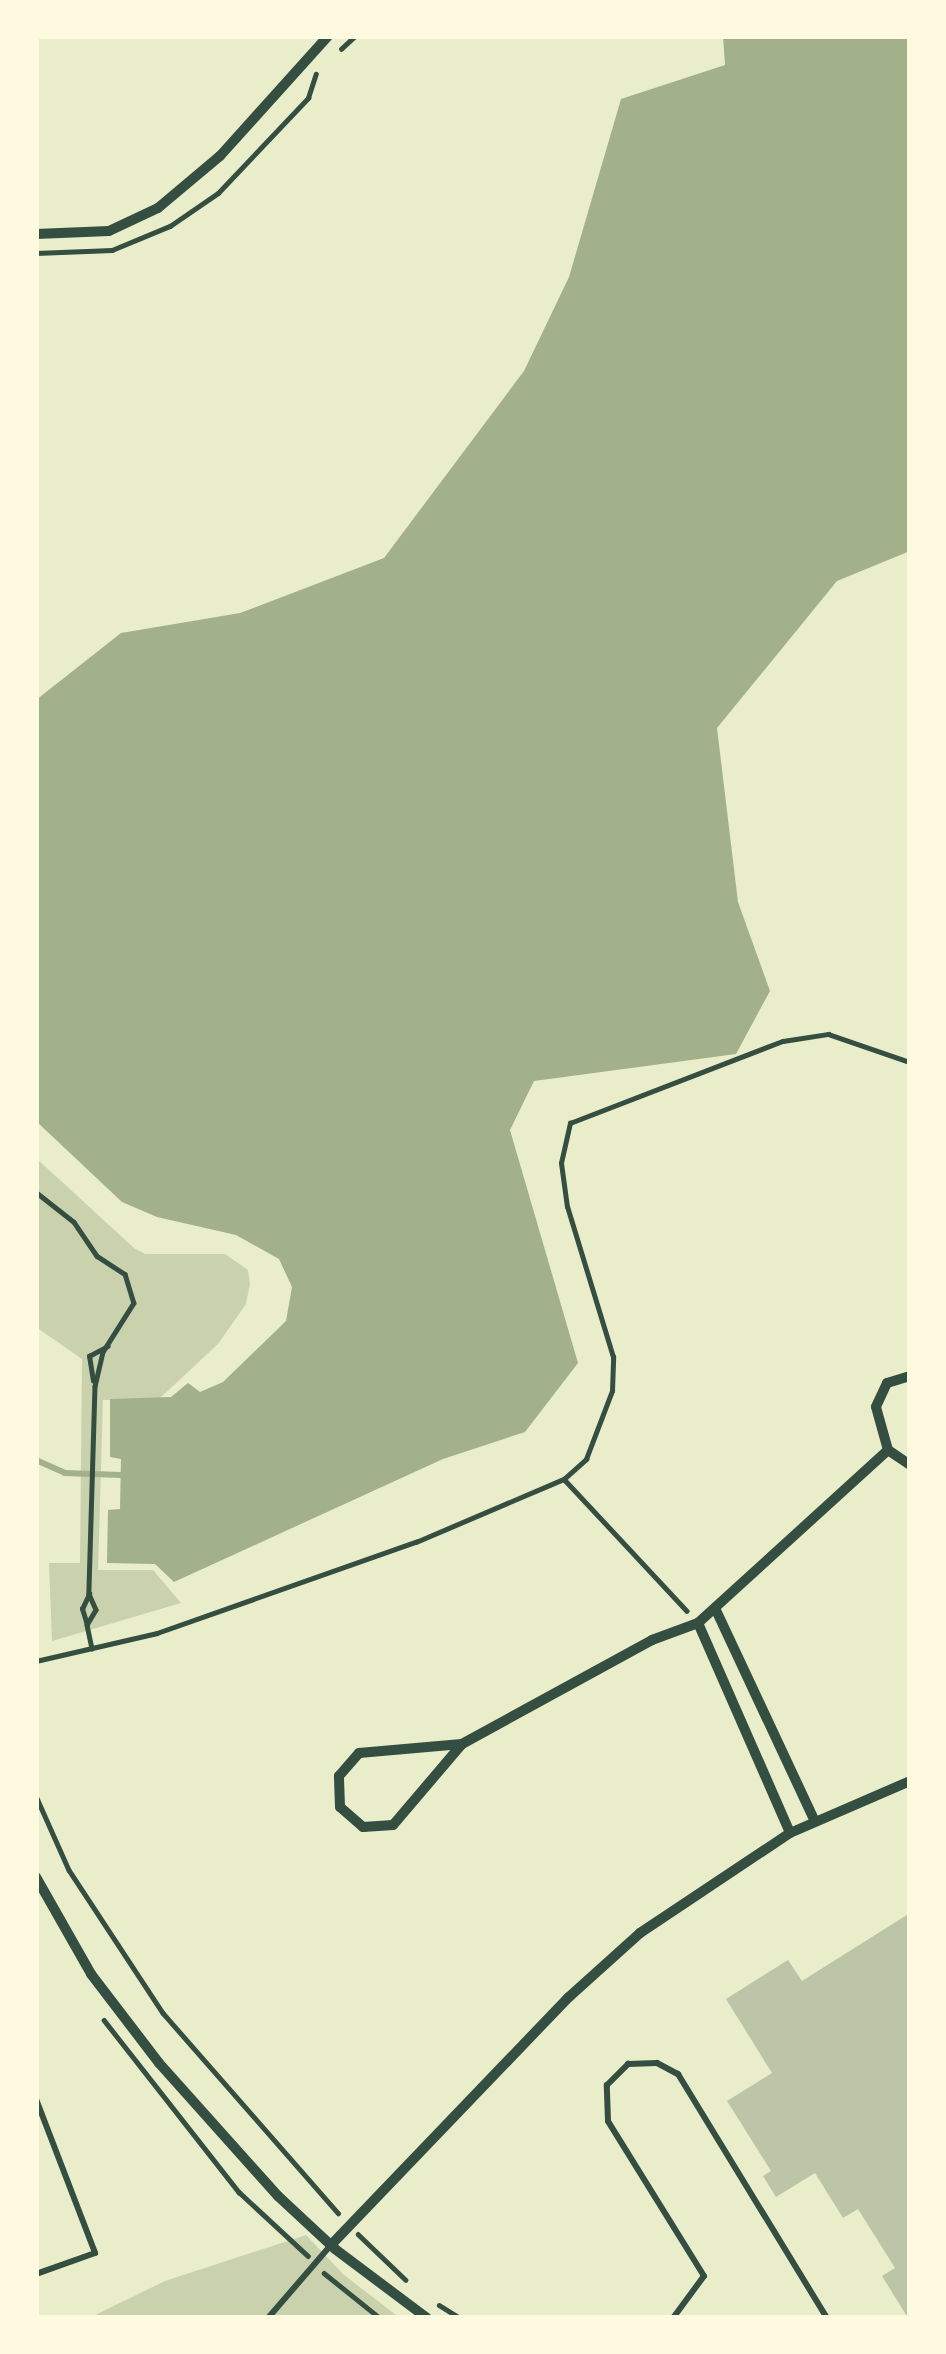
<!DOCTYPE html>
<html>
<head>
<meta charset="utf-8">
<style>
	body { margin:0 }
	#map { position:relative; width:946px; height:2354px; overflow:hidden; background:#e9edc9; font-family:Rubik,sans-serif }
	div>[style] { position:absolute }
	.green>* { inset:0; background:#cad2ad }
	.water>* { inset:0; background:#a3b18a }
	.stream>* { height:6px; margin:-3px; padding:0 3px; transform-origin:3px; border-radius:3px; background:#a3b18a }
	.building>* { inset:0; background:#bcc5a7 }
	.path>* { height:4.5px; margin:-2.25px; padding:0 2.25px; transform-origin:2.25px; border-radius:2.25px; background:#344e41 }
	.service>* { height:6px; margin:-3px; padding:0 3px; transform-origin:3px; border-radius:3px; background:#344e41 }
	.minor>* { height:10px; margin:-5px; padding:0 5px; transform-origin:5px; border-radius:5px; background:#344e41 }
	span { translate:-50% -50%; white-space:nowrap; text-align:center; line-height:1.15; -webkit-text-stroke:10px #fefae0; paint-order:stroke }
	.frame { position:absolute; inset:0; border:39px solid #fefae0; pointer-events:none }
</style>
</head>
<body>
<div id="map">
	<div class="green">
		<i style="clip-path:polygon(36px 1158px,134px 1248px,145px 1254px,225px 1254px,248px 1270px,250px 1284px,246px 1304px,218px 1344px,159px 1399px,103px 1400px,98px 1570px,153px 1570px,181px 1603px,52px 1641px,49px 1563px,80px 1563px,82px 1359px,36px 1327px)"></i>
		<i style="clip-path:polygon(306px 2235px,344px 2275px,400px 2318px,89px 2318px,165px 2281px)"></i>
	</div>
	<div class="water">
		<i style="clip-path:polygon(723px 36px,910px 36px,910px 551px,837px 581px,717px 728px,738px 902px,770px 991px,736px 1054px,534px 1081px,510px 1130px,578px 1363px,525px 1432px,443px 1459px,174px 1582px,155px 1564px,107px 1563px,108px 1510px,120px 1509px,121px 1459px,110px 1457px,110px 1399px,171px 1397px,188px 1383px,200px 1392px,223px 1382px,286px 1321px,292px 1287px,279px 1259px,236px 1235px,157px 1217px,122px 1202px,36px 1121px,36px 700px,121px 633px,240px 613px,384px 558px,524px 371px,569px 277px,621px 99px,725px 65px)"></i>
	</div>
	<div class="stream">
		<i style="left:36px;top:1460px;width:32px;rotate:24deg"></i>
		<i style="left:65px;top:1473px;width:56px;rotate:2deg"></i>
	</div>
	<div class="building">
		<i style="clip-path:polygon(910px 1913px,910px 2318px,908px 2318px,882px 2276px,895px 2268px,858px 2209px,843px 2218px,815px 2173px,776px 2197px,763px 2176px,771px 2171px,727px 2101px,772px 2073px,726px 1999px,788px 1960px,802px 1981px)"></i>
	</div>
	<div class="path">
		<i style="left:341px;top:49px;width:19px;rotate:-43deg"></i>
		<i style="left:36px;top:253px;width:76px;rotate:-2.3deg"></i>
		<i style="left:112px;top:250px;width:63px;rotate:-22.5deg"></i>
		<i style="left:170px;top:226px;width:58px;rotate:-34.5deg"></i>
		<i style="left:218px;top:193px;width:131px;rotate:-46.5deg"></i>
		<i style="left:308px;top:98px;width:25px;rotate:-72deg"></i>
		<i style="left:36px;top:1192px;width:48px;rotate:38.3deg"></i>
		<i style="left:74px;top:1222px;width:41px;rotate:55.9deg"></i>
		<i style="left:97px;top:1256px;width:33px;rotate:33deg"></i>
		<i style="left:125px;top:1274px;width:30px;rotate:73deg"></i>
		<i style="left:134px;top:1303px;width:58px;rotate:122.3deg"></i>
		<i style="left:103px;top:1352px;width:35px;rotate:103deg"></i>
		<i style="left:95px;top:1386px;width:208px;rotate:91.7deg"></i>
		<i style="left:89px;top:1594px;width:17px;rotate:66deg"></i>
		<i style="left:96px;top:1610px;width:17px;rotate:121deg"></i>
		<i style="left:87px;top:1625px;width:24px;rotate:78deg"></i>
		<i style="left:93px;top:1381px;width:25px;rotate:-99deg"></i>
		<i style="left:89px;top:1356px;width:21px;rotate:-28deg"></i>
		<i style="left:564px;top:1479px;width:180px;rotate:47deg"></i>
		<i style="left:87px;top:1625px;width:17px;rotate:-107deg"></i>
		<i style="left:82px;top:1609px;width:17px;rotate:-65deg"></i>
		<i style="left:36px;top:1661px;width:124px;rotate:-13deg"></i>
		<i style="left:157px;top:1633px;width:275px;rotate:-19.4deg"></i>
		<i style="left:416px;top:1542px;width:161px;rotate:-23.1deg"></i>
		<i style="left:564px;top:1479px;width:30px;rotate:-42deg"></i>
		<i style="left:586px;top:1459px;width:73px;rotate:-69.1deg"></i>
		<i style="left:612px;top:1391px;width:34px;rotate:-88deg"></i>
		<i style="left:613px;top:1357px;width:157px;rotate:-107deg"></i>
		<i style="left:567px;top:1207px;width:44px;rotate:-97.8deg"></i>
		<i style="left:561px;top:1163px;width:41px;rotate:-77.3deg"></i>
		<i style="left:570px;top:1123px;width:228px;rotate:-21.1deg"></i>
		<i style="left:783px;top:1041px;width:46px;rotate:-8.8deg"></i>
		<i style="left:828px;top:1034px;width:87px;rotate:18.9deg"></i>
		<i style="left:36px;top:1796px;width:81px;rotate:66deg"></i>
		<i style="left:69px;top:1870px;width:171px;rotate:56.7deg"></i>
		<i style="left:163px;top:2013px;width:266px;rotate:48.8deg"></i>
		<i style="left:104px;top:2020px;width:219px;rotate:51.9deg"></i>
		<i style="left:239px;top:2192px;width:94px;rotate:42.8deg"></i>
		<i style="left:358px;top:2234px;width:66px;rotate:43.8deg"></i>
		<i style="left:324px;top:2273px;width:72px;rotate:38.8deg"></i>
		<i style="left:439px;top:2305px;width:25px;rotate:32deg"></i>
	</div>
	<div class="service">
		<i style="left:36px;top:2099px;width:165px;rotate:69deg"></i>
		<i style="left:95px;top:2253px;width:63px;rotate:160.4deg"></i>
		<i style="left:268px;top:2318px;width:96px;rotate:-49.2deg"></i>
		<i style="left:673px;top:2318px;width:52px;rotate:-53.6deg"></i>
		<i style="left:704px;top:2276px;width:182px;rotate:-121.8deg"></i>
		<i style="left:608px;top:2121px;width:36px;rotate:-92deg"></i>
		<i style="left:607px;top:2085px;width:30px;rotate:-45deg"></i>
		<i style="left:628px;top:2064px;width:29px;rotate:-2deg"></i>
		<i style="left:657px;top:2063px;width:24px;rotate:28deg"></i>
		<i style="left:678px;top:2074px;width:286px;rotate:58.6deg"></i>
	</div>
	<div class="minor">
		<i style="left:36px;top:234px;width:73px;rotate:-2.4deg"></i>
		<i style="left:109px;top:231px;width:54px;rotate:-25.1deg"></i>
		<i style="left:158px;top:208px;width:81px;rotate:-40deg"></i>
		<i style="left:220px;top:156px;width:161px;rotate:-48deg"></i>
		<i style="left:910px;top:1376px;width:24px;rotate:163deg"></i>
		<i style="left:887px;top:1383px;width:26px;rotate:115deg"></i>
		<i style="left:876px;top:1407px;width:45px;rotate:74.4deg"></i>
		<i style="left:888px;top:1450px;width:27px;rotate:34deg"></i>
		<i style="left:715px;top:1608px;width:235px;rotate:64.9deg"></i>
		<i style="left:698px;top:1623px;width:229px;rotate:66.3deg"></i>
		<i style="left:462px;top:1744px;width:217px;rotate:-28.7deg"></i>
		<i style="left:652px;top:1640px;width:49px;rotate:-20.3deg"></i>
		<i style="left:698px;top:1623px;width:257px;rotate:-42.3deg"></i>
		<i style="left:462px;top:1744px;width:106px;rotate:130.4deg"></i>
		<i style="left:393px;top:1825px;width:30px;rotate:176deg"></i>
		<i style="left:363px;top:1827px;width:30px;rotate:-139deg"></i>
		<i style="left:340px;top:1807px;width:31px;rotate:-92deg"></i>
		<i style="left:339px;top:1776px;width:30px;rotate:-49deg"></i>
		<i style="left:359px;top:1753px;width:103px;rotate:-5deg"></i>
		<i style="left:36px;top:1877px;width:112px;rotate:60.4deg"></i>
		<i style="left:91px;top:1974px;width:112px;rotate:52.6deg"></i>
		<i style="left:159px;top:2063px;width:178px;rotate:48.2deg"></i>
		<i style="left:278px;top:2196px;width:78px;rotate:42.9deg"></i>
		<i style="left:335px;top:2249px;width:115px;rotate:36.9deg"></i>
		<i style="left:331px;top:2245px;width:344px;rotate:-46.2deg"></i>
		<i style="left:569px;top:1997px;width:96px;rotate:-42deg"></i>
		<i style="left:640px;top:1933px;width:180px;rotate:-33.7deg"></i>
		<i style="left:790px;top:1833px;width:131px;rotate:-23.4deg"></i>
	</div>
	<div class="frame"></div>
</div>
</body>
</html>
